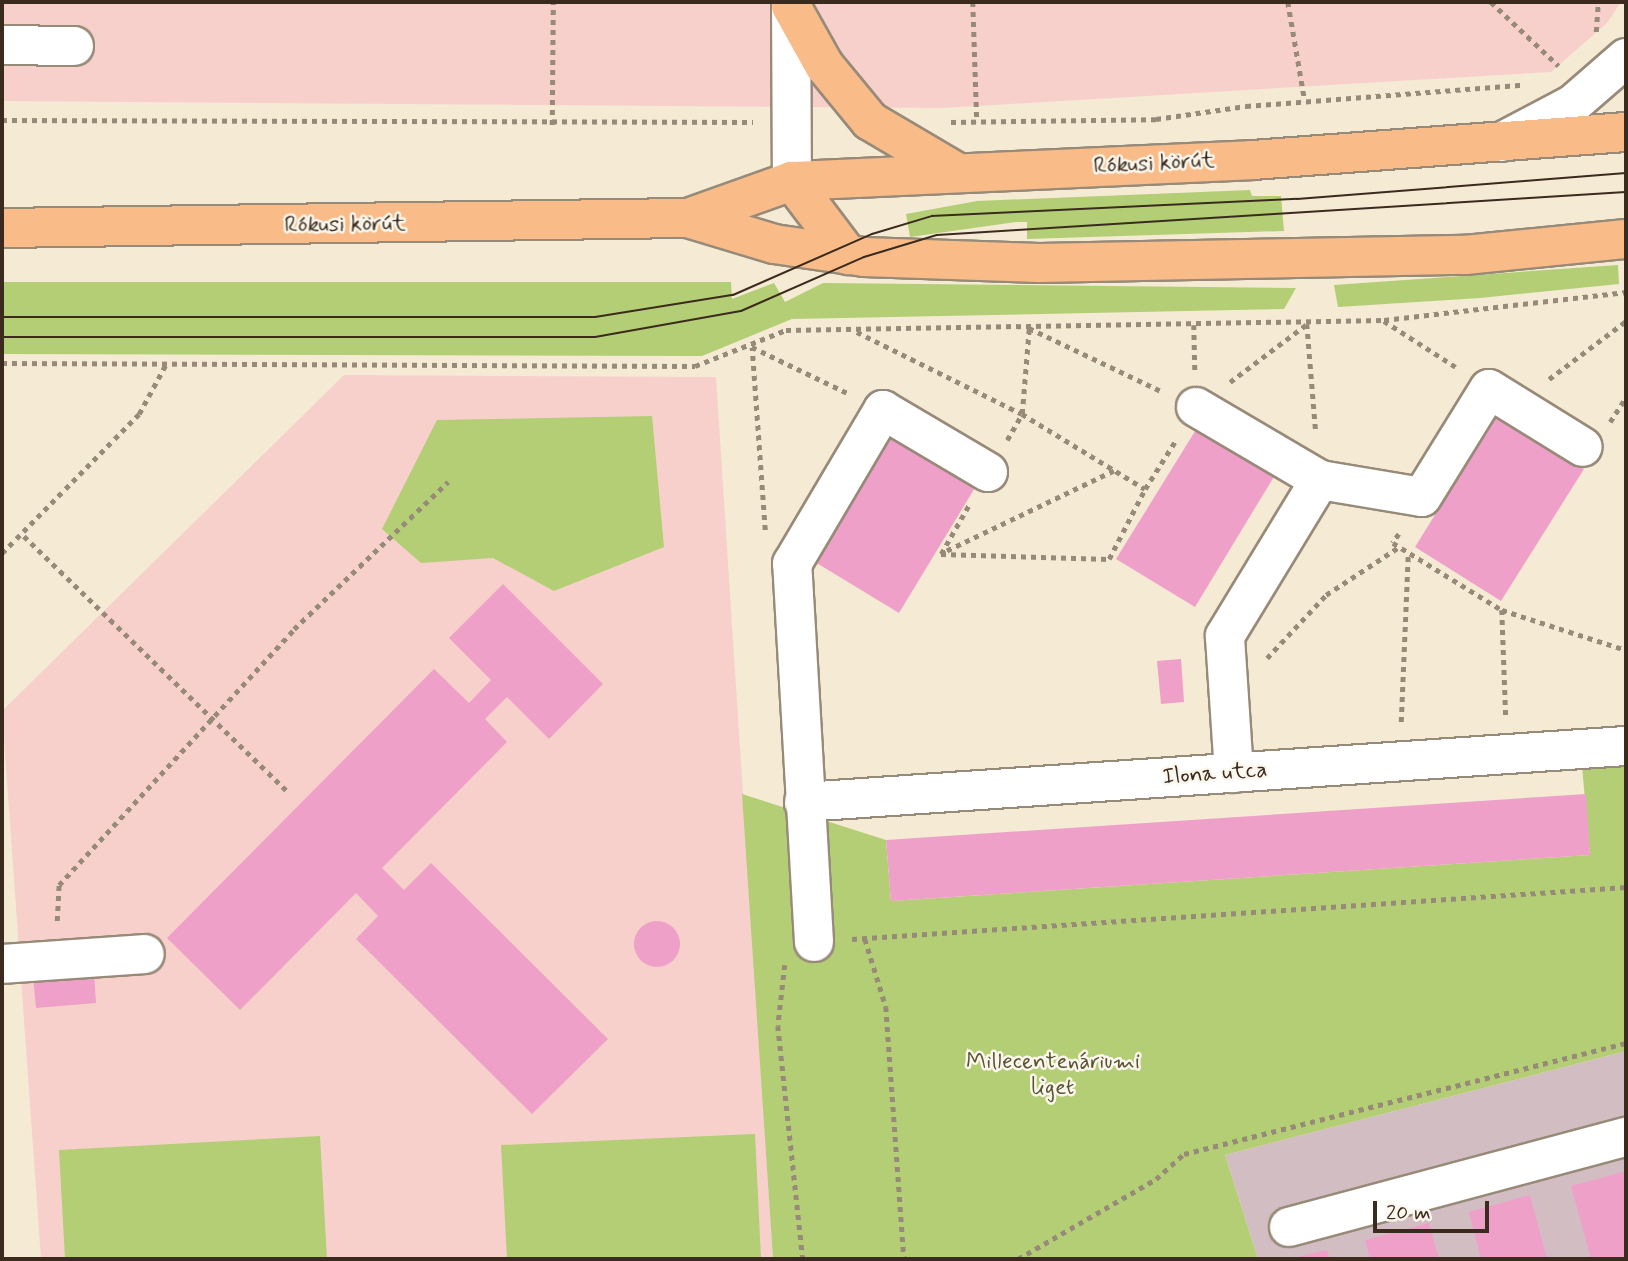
<!DOCTYPE html>
<html>
<head>
<meta charset="utf-8">
<style>
	body { margin:0 }
	#map { position:relative; width:1628px; height:1261px; overflow:hidden; background:#f5ead4; font-family:Mynerve,sans-serif }
	div>[style] { position:absolute }
	.built>* { inset:0; background:#f7d0cb }
	.industrial>* { inset:0; background:#d2bec2 }
	.green>* { inset:0; background:#b3ce75 }
	.building>* { inset:0; background:#efa0c9 }
	.round { border-radius:50% }
	.path>* { height:4.5px; margin-top:-2.25px; transform-origin:0; background:repeating-linear-gradient(90deg,#988a79 0 5px,transparent 0 10px) }
	.roads { filter:drop-shadow(2px 0 #988a79) drop-shadow(-2px 0 #988a79) drop-shadow(0 2px #988a79) drop-shadow(0 -2px #988a79) }
	.minor>* { height:38px; margin:-19px; padding:0 19px; transform-origin:19px; border-radius:19px; background:#fff }
	.major>* { height:38px; margin:-19px; padding:0 19px; transform-origin:19px; border-radius:19px; background:#f9bc89 }
	.tram>* { height:2px; margin:-1px; padding:0 1px; transform-origin:1px; border-radius:1px; background:#3b2a1e }
	span { translate:-50% -50%; white-space:nowrap; text-align:center; line-height:1.15; -webkit-text-stroke:5px #fbf7ec; paint-order:stroke }
	.street-label { font-size:23px; color:#3b2a1e }
	.park-label { font-size:23px; color:#595334 }
	.frame { position:absolute; inset:0; border:4px solid #3b2a1e; pointer-events:none }
	.scale { position:absolute; left:1373px; top:1201px; width:116px; height:32px; box-sizing:border-box; border:4px solid #3b2a1e; border-top:0; padding-left:9px; font-size:21px; line-height:24px; white-space:nowrap; color:#3b2a1e; -webkit-text-stroke:5px #fbf7ec; paint-order:stroke }
</style>
</head>
<body>
<div id="map">
	<div class="built">
		<i style="clip-path:polygon(2px 2px,1621px 2px,1607px 23px,1551px 72px,942px 108px,2px 101px)"></i>
		<i style="clip-path:polygon(344px 375px,716px 377px,773px 1259px,41px 1259px,2px 711px)"></i>
	</div>
	<div class="industrial">
		<i style="clip-path:polygon(1626px 1051px,1626px 1259px,1258px 1259px,1225px 1155px)"></i>
	</div>
	<div class="green">
		<i style="clip-path:polygon(1250px 190px,1252px 196px,1281px 196px,1284px 231px,1027px 239px,1027px 222px,1016px 222px,910px 237px,906px 214px,977px 201px)"></i>
		<i style="clip-path:polygon(1618px 265px,1619px 284px,1480px 298px,1338px 307px,1334px 285px)"></i>
		<i style="clip-path:polygon(2px 282px,731px 282px,732px 299px,774px 283px,785px 302px,823px 283px,1296px 288px,1284px 309px,792px 319px,702px 356px,2px 354px)"></i>
		<i style="clip-path:polygon(652px 416px,664px 547px,554px 591px,493px 558px,421px 563px,382px 529px,437px 420px)"></i>
		<i style="clip-path:polygon(1626px 763px,1626px 1051px,1225px 1155px,1258px 1259px,773px 1259px,742px 794px,886px 840px,891px 901px,1590px 855px,1582px 766px)"></i>
		<i style="clip-path:polygon(755px 1134px,761px 1259px,507px 1259px,501px 1145px)"></i>
		<i style="clip-path:polygon(320px 1136px,327px 1259px,65px 1259px,59px 1150px)"></i>
	</div>
	<div class="building">
		<i style="clip-path:polygon(1497px 415px,1584px 469px,1501px 601px,1415px 547px)"></i>
		<i style="clip-path:polygon(1197px 428px,1275px 475px,1195px 607px,1116px 559px)"></i>
		<i style="clip-path:polygon(893px 435px,976px 486px,899px 613px,815px 562px)"></i>
		<i style="clip-path:polygon(503px 584px,603px 684px,549px 739px,507px 697px,485px 719px,507px 742px,382px 868px,404px 890px,431px 863px,608px 1039px,532px 1114px,356px 939px,378px 916px,356px 893px,240px 1010px,167px 938px,434px 669px,469px 703px,491px 680px,449px 638px)"></i>
		<i style="clip-path:polygon(1181px 659px,1184px 702px,1161px 704px,1157px 661px)"></i>
		<i style="clip-path:polygon(1586px 794px,1590px 855px,891px 901px,886px 840px)"></i>
		<i class="round" style="left:634px;top:921px;width:46px;height:46px"></i>
		<i style="clip-path:polygon(94px 973px,96px 1003px,36px 1008px,33px 977px)"></i>
		<i style="clip-path:polygon(1626px 1171px,1626px 1259px,1591px 1259px,1571px 1186px)"></i>
		<i style="clip-path:polygon(1530px 1195px,1547px 1259px,1481px 1259px,1469px 1212px)"></i>
		<i style="clip-path:polygon(1429px 1223px,1439px 1259px,1370px 1259px,1365px 1240px)"></i>
		<i style="clip-path:polygon(1327px 1250px,1330px 1259px,1293px 1259px,1293px 1258px)"></i>
	</div>
	<div class="path">
		<i style="left:973px;top:2px;width:120px;rotate:88.1deg"></i>
		<i style="left:1288px;top:2px;width:100px;rotate:80.3deg"></i>
		<i style="left:1491px;top:2px;width:93px;rotate:43.3deg"></i>
		<i style="left:1596px;top:32px;width:30px;rotate:-86deg"></i>
		<i style="left:2px;top:120px;width:751px;rotate:0.15deg"></i>
		<i style="left:951px;top:122px;width:205px;rotate:-0.8deg"></i>
		<i style="left:1156px;top:119px;width:91px;rotate:-8.2deg"></i>
		<i style="left:1246px;top:106px;width:277px;rotate:-4.4deg"></i>
		<i style="left:552px;top:125px;width:123px;rotate:-89.5deg"></i>
		<i style="left:1384px;top:321px;width:85px;rotate:32.6deg"></i>
		<i style="left:1307px;top:324px;width:110px;rotate:85.3deg"></i>
		<i style="left:1194px;top:325px;width:45px;rotate:88.7deg"></i>
		<i style="left:857px;top:332px;width:184px;rotate:26.4deg"></i>
		<i style="left:1022px;top:414px;width:144px;rotate:31.4deg"></i>
		<i style="left:1145px;top:489px;width:58px;rotate:-57.7deg"></i>
		<i style="left:2px;top:363px;width:693px;rotate:0.25deg"></i>
		<i style="left:695px;top:366px;width:98px;rotate:-21.6deg"></i>
		<i style="left:786px;top:330px;width:598px;rotate:-0.96deg"></i>
		<i style="left:1384px;top:320px;width:244px;rotate:-6.6deg"></i>
		<i style="left:1549px;top:379px;width:96px;rotate:-37deg"></i>
		<i style="left:1230px;top:382px;width:96px;rotate:-37deg"></i>
		<i style="left:1610px;top:422px;width:30px;rotate:-57deg"></i>
		<i style="left:1007px;top:440px;width:30px;rotate:-60deg"></i>
		<i style="left:1022px;top:414px;width:86px;rotate:-85.3deg"></i>
		<i style="left:1029px;top:328px;width:148px;rotate:25.5deg"></i>
		<i style="left:1114px;top:471px;width:192px;rotate:154.4deg"></i>
		<i style="left:941px;top:554px;width:168px;rotate:1.7deg"></i>
		<i style="left:1109px;top:559px;width:79px;rotate:-62.8deg"></i>
		<i style="left:765px;top:530px;width:183px;rotate:-94.1deg"></i>
		<i style="left:752px;top:347px;width:106px;rotate:25.8deg"></i>
		<i style="left:1399px;top:534px;width:11px;rotate:124deg"></i>
		<i style="left:1393px;top:543px;width:128px;rotate:31.6deg"></i>
		<i style="left:1502px;top:610px;width:130px;rotate:17.9deg"></i>
		<i style="left:24px;top:536px;width:369px;rotate:44.1deg"></i>
		<i style="left:2px;top:553px;width:195px;rotate:-45.4deg"></i>
		<i style="left:139px;top:414px;width:57px;rotate:-61.6deg"></i>
		<i style="left:941px;top:554px;width:56px;rotate:-60.3deg"></i>
		<i style="left:1502px;top:610px;width:107px;rotate:87.9deg"></i>
		<i style="left:1267px;top:658px;width:86px;rotate:-46.9deg"></i>
		<i style="left:1326px;top:595px;width:87px;rotate:-33.3deg"></i>
		<i style="left:1401px;top:722px;width:169px;rotate:-87.6deg"></i>
		<i style="left:57px;top:921px;width:36px;rotate:-87deg"></i>
		<i style="left:59px;top:885px;width:348px;rotate:-47.4deg"></i>
		<i style="left:294px;top:629px;width:213px;rotate:-43.7deg"></i>
		<i style="left:852px;top:939px;width:776px;rotate:-3.84deg"></i>
		<i style="left:865px;top:939px;width:71px;rotate:72.8deg"></i>
		<i style="left:886px;top:1007px;width:253px;rotate:85.9deg"></i>
		<i style="left:785px;top:965px;width:61px;rotate:96.5deg"></i>
		<i style="left:778px;top:1026px;width:234px;rotate:83.9deg"></i>
		<i style="left:1018px;top:1259px;width:160px;rotate:-30.1deg"></i>
		<i style="left:1156px;top:1179px;width:38px;rotate:-42deg"></i>
		<i style="left:1184px;top:1154px;width:456px;rotate:-14.1deg"></i>
	</div>
	<div class="roads">
		<div class="minor">
			<i style="left:791px;top:2px;width:179px;rotate:89.7deg"></i>
			<i style="left:2px;top:45px;width:72px;rotate:0.8deg"></i>
			<i style="left:1501px;top:142px;width:81px;rotate:-27.8deg"></i>
			<i style="left:1573px;top:104px;width:70px;rotate:-41deg"></i>
			<i style="left:1196px;top:407px;width:144px;rotate:30.5deg"></i>
			<i style="left:1234px;top:773px;width:137px;rotate:-93.8deg"></i>
			<i style="left:1225px;top:636px;width:183px;rotate:-58.7deg"></i>
			<i style="left:1320px;top:480px;width:103px;rotate:9.5deg"></i>
			<i style="left:1422px;top:497px;width:127px;rotate:-58.2deg"></i>
			<i style="left:1489px;top:389px;width:110px;rotate:31.7deg"></i>
			<i style="left:804px;top:802px;width:824px;rotate:-3.9deg"></i>
			<i style="left:814px;top:942px;width:379px;rotate:-93.3deg"></i>
			<i style="left:792px;top:564px;width:179px;rotate:-59.4deg"></i>
			<i style="left:883px;top:410px;width:122px;rotate:30.6deg"></i>
			<i style="left:2px;top:964px;width:143px;rotate:-4deg"></i>
			<i style="left:1289px;top:1227px;width:349px;rotate:-15deg"></i>
		</div>
		<div class="major">
			<i style="left:791px;top:6px;width:68px;rotate:60.8deg"></i>
			<i style="left:824px;top:65px;width:72px;rotate:50.6deg"></i>
			<i style="left:870px;top:121px;width:99px;rotate:30.5deg"></i>
			<i style="left:792px;top:181px;width:93px;rotate:52.9deg"></i>
			<i style="left:688px;top:218px;width:90px;rotate:16.8deg"></i>
			<i style="left:774px;top:244px;width:91px;rotate:8.2deg"></i>
			<i style="left:864px;top:257px;width:175px;rotate:2deg"></i>
			<i style="left:1039px;top:263px;width:426px;rotate:-1.1deg"></i>
			<i style="left:1465px;top:255px;width:162px;rotate:-5.7deg"></i>
			<i style="left:2px;top:228px;width:686px;rotate:-0.84deg"></i>
			<i style="left:688px;top:218px;width:110px;rotate:-19.6deg"></i>
			<i style="left:792px;top:181px;width:461px;rotate:-2.6deg"></i>
			<i style="left:1253px;top:160px;width:374px;rotate:-4.3deg"></i>
		</div>
	</div>
	<div class="tram">
		<i style="left:2px;top:317px;width:593px"></i>
		<i style="left:595px;top:317px;width:140px;rotate:-9.1deg"></i>
		<i style="left:733px;top:295px;width:152px;rotate:-23.7deg"></i>
		<i style="left:872px;top:234px;width:63px;rotate:-16.7deg"></i>
		<i style="left:932px;top:216px;width:365px;rotate:-2.7deg"></i>
		<i style="left:1297px;top:199px;width:330px;rotate:-4.5deg"></i>
		<i style="left:2px;top:337px;width:593px"></i>
		<i style="left:595px;top:337px;width:148px;rotate:-10.1deg"></i>
		<i style="left:741px;top:311px;width:134px;rotate:-23.7deg"></i>
		<i style="left:864px;top:257px;width:76px;rotate:-16.8deg"></i>
		<i style="left:937px;top:235px;width:690px;rotate:-3.57deg"></i>
	</div>
	<div class="street-label">
		<span style="left:1154px;top:164px;rotate:-3deg">Rókusi körút</span>
		<span style="left:345px;top:225px;rotate:-1deg">Rókusi körút</span>
		<span style="left:1215px;top:774px;rotate:-4deg">Ilona utca</span>
	</div>
	<div class="park-label">
		<span style="left:1053px;top:1075px">Millecentenáriumi<br>liget</span>
	</div>
	<div class="frame"></div>
	<div class="scale">20 m</div>
</div>
</body>
</html>
